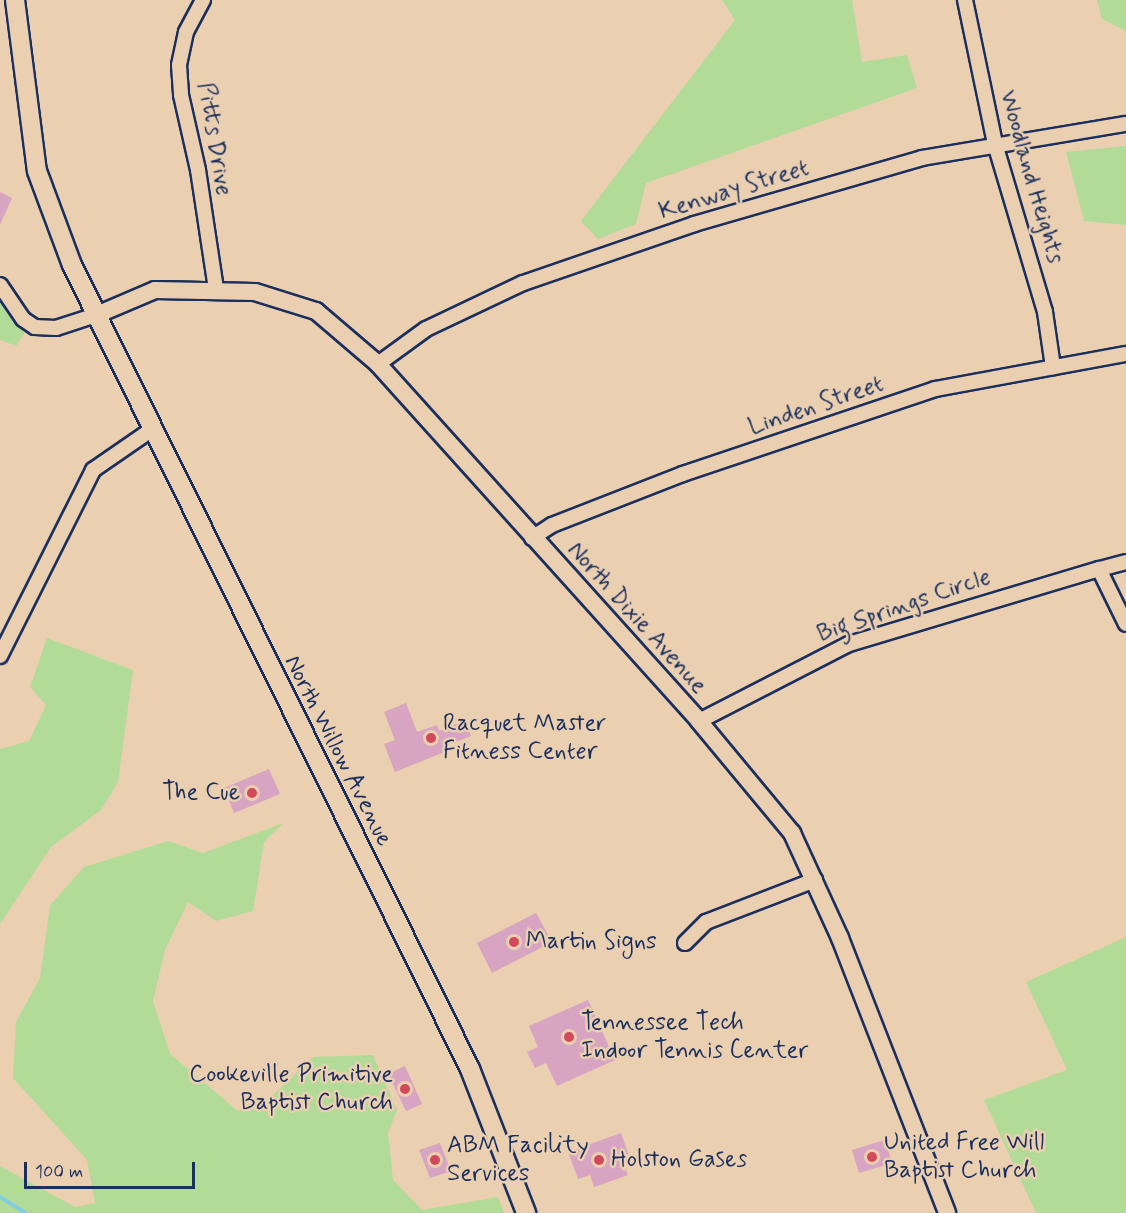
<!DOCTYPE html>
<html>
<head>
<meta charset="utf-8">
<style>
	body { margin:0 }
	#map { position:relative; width:1126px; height:1213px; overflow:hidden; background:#eacfb1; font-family:Mynerve,sans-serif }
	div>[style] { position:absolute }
	.green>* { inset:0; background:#b3db98 }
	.stream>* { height:4px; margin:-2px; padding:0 2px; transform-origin:2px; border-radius:2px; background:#80cedf }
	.building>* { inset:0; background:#d7a4c1 }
	.roads { filter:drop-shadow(2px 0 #1b2f5e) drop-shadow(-2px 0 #1b2f5e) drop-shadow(0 2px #1b2f5e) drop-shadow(0 -2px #1b2f5e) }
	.minor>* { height:14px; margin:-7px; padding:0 7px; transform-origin:7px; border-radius:7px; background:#eacfb1 }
	.tertiary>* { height:16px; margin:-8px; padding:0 8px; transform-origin:8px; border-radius:8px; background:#eacfb1 }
	.secondary>* { height:18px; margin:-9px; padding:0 9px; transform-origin:9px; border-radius:9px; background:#eacfb1 }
	.dots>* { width:16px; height:16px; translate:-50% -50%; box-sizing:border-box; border:3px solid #eacfb1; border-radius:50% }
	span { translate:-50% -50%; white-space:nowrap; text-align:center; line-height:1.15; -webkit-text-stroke:5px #eacfb1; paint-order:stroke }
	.street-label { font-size:24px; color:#1b2f5e }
	.poi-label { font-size:24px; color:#1b2f5e }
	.left { translate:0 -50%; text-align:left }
	.right { translate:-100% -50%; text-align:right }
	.scale { position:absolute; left:24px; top:1162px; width:171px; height:27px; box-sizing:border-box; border:3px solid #1b2f5e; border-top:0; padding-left:8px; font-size:18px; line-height:21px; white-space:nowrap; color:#1b2f5e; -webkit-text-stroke:4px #eacfb1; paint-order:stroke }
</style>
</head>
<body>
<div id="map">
	<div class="green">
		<i style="clip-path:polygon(722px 0,852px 0,862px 62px,907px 55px,917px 88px,646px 183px,636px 224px,598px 239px,581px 221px,735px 20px)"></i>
		<i style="clip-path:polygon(1097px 0,1126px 0,1126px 31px,1102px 19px)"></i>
		<i style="clip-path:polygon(1126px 146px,1126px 225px,1084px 221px,1066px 152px)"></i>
		<i style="clip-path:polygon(0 298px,25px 332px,16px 346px,0 340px)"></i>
		<i style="clip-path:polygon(47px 638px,133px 670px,118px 782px,101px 810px,51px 847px,0 924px,0 749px,29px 741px,46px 705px,30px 687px)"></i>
		<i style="clip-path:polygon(283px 823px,264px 842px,253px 911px,216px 921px,188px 902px,165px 950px,153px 1001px,170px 1054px,238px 1111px,270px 1098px,313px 1057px,373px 1055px,397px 1110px,388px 1133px,393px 1180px,422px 1210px,498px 1197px,504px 1213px,0 1213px,0 1166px,75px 1207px,95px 1203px,87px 1160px,13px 1078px,16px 1022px,40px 978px,50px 905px,84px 867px,168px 841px,203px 853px)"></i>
		<i style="clip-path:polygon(1126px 937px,1126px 1213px,1036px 1213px,984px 1100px,1067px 1070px,1026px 982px)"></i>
	</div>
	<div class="stream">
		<i style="left:0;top:1197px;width:31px;rotate:32deg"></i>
	</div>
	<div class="building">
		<i style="clip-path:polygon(0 192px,12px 198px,0 225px)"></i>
		<i style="clip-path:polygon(406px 703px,417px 732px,437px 725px,439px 731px,465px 720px,471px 736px,445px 746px,447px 751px,395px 772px,384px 744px,395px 740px,384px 712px)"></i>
		<i style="clip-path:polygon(269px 769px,280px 794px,234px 813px,224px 788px)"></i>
		<i style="clip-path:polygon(536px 913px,552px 942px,492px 973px,477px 943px)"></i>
		<i style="clip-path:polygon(588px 1000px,615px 1060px,557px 1086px,546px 1063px,535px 1068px,527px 1052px,538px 1047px,529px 1026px)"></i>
		<i style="clip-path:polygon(405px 1066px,422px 1104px,406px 1111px,388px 1074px)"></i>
		<i style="clip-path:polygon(621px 1133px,630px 1159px,623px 1161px,628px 1175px,594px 1187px,590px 1175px,578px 1179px,568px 1152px)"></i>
		<i style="clip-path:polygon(885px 1140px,892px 1163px,859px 1173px,852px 1150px)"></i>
		<i style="clip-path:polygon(440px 1143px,451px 1171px,430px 1178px,419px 1150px)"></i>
	</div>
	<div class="roads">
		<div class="minor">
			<i style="left:203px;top:0;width:36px;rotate:118deg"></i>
			<i style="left:186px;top:32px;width:34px;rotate:102deg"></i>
			<i style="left:179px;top:65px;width:30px;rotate:86deg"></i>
			<i style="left:181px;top:95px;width:77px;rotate:77.2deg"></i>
			<i style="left:198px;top:170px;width:120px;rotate:81.4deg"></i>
			<i style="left:965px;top:0;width:147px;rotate:78.2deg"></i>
			<i style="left:995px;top:144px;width:175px;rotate:73.4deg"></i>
			<i style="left:1045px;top:312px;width:56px;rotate:81.7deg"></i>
			<i style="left:0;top:285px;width:41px;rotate:55.9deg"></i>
			<i style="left:23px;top:319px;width:14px;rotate:34deg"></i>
			<i style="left:35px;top:327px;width:21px;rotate:3deg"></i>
			<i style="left:56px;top:328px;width:40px;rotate:-18deg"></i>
			<i style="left:378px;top:364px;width:59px;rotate:-36.1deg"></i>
			<i style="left:426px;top:329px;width:107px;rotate:-25.4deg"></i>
			<i style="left:523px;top:283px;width:181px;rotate:-19deg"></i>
			<i style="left:694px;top:224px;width:237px;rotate:-16.1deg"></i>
			<i style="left:922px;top:158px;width:207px;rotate:-9.5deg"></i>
			<i style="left:532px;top:538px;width:24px;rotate:-33deg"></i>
			<i style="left:552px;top:525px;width:141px;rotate:-21.3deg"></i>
			<i style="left:683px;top:474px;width:266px;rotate:-18.6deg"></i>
			<i style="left:935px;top:389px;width:194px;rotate:-10.4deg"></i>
			<i style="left:1126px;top:562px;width:28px;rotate:165deg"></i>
			<i style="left:1099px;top:569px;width:61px;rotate:63.9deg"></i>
			<i style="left:0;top:656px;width:208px;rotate:-63.4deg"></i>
			<i style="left:93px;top:470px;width:70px;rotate:-34.6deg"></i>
			<i style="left:699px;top:721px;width:169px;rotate:-27.2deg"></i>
			<i style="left:849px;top:644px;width:261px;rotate:-16.7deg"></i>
			<i style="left:685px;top:943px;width:30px;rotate:-45deg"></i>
			<i style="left:706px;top:922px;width:117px;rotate:-21.1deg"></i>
		</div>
		<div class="tertiary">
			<i style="left:94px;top:316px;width:66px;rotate:-23.1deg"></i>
			<i style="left:155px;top:290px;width:100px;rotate:1.1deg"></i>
			<i style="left:255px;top:292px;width:64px;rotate:17.3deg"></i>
			<i style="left:316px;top:311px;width:82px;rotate:40.5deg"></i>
			<i style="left:378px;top:364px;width:480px;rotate:48deg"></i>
			<i style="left:699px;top:721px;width:146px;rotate:50.3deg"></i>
			<i style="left:792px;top:833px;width:115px;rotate:65.4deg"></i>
			<i style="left:840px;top:938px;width:295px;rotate:68.7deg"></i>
		</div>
		<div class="secondary">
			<i style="left:15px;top:0;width:172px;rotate:82.7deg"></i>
			<i style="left:37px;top:171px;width:100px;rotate:69.6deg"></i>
			<i style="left:72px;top:265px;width:897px;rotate:63.66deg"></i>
			<i style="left:470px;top:1069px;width:155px;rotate:68.7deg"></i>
		</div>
	</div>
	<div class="dots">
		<i style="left:431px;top:738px;background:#d1495b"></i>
		<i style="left:252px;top:793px;background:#d1495b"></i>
		<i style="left:514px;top:942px;background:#d1495b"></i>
		<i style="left:569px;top:1037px;background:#d1495b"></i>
		<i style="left:405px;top:1089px;background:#d1495b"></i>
		<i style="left:872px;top:1157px;background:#d1495b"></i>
		<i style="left:435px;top:1160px;background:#d1495b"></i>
		<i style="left:599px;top:1160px;background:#d1495b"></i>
	</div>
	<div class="street-label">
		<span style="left:214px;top:139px;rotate:80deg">Pitts Drive</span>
		<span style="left:1031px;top:177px;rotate:74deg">Woodland Heights</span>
		<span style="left:734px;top:190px;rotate:-17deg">Kenway Street</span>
		<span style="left:816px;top:406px;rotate:-19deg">Linden Street</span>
		<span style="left:904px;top:606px;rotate:-19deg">Big Springs Circle</span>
		<span style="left:637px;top:618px;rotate:48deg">North Dixie Avenue</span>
		<span style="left:338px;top:751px;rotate:63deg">North Willow Avenue</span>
	</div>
	<div class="poi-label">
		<span class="left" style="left:443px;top:738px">Racquet Master<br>Fitness Center</span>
		<span class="right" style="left:240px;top:793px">The Cue</span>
		<span class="left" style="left:526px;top:942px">Martin Signs</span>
		<span class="left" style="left:581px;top:1037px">Tennessee Tech<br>Indoor Tennis Center</span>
		<span class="right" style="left:393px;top:1089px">Cookeville Primitive<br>Baptist Church</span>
		<span class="left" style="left:884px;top:1157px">United Free Will<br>Baptist Church</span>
		<span class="left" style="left:447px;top:1160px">ABM Facility<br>Services</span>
		<span class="left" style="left:611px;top:1160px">Holston Gases</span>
	</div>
	<div class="scale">100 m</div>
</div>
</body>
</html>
